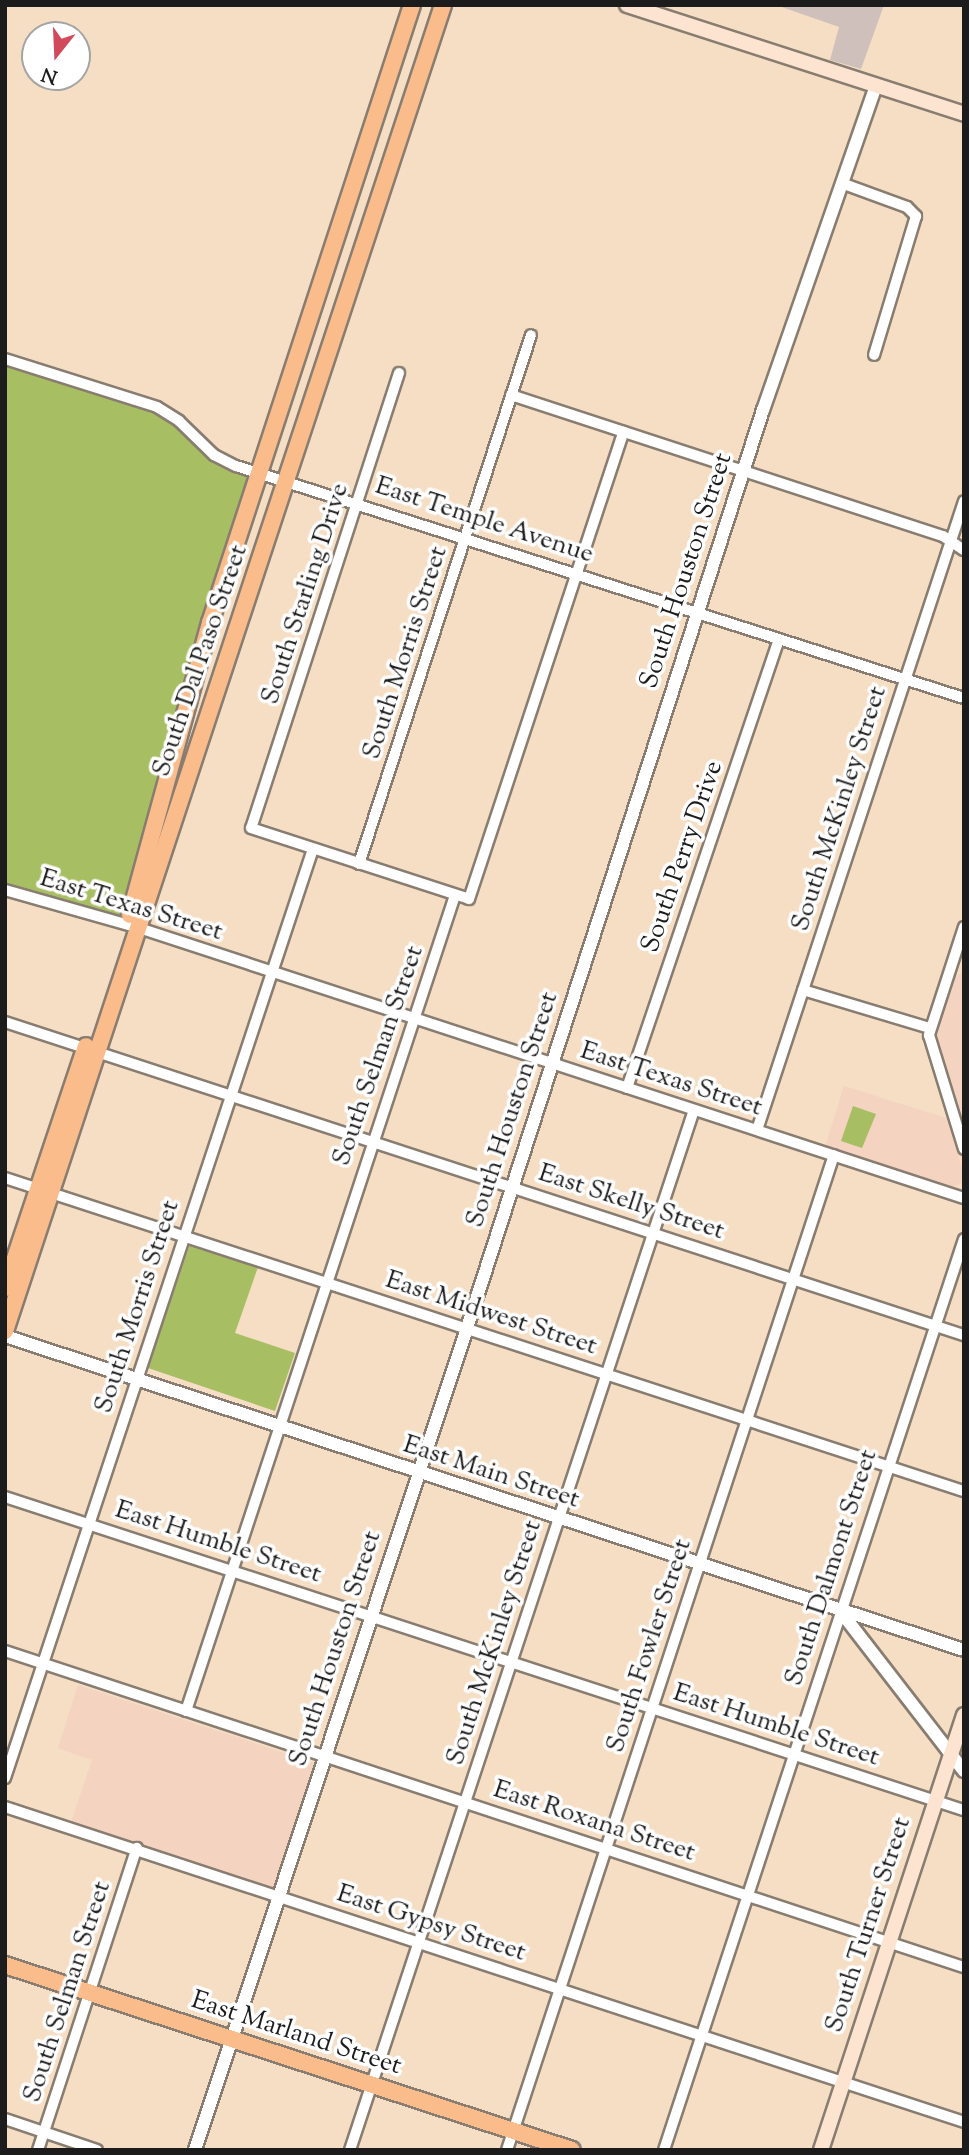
<!DOCTYPE html>
<html>
<head>
<meta charset="utf-8">
<style>
	body { margin:0 }
	#map { position:relative; width:969px; height:2155px; overflow:hidden; background:#f5dec4; font-family:"Sorts Mill Goudy",serif }
	div>[style] { position:absolute }
	.built>* { inset:0; background:#f4d3c0 }
	.industrial>* { inset:0; background:#d0c0bc }
	.green>* { inset:0; background:#a8be63 }
	.roads { filter:drop-shadow(2px 0 #887d70) drop-shadow(-2px 0 #887d70) drop-shadow(0 2px #887d70) drop-shadow(0 -2px #887d70) }
	.minor>* { height:10px; margin:-5px; padding:0 5px; transform-origin:5px; border-radius:5px; background:#fff }
	.tertiary>* { height:12px; margin:-6px; padding:0 6px; transform-origin:6px; border-radius:6px; background:#fff }
	.secondary>* { height:14px; margin:-7px; padding:0 7px; transform-origin:7px; border-radius:7px; background:#fde4d1 }
	.primary>* { height:16px; margin:-8px; padding:0 8px; transform-origin:8px; border-radius:8px; background:#fabc8b }
	.trunk>* { height:16px; margin:-8px; padding:0 8px; transform-origin:8px; border-radius:8px; background:#fabc8b }
	span { translate:-50% -50%; white-space:nowrap; text-align:center; line-height:1.15; -webkit-text-stroke:7px #fff; paint-order:stroke }
	.street-label { font-size:26px; color:#1c1c1c }
	.frame { position:absolute; inset:0; border:7px solid #1c1c1c; pointer-events:none }
	.north { position:absolute; left:21px; top:21px; width:70px; height:70px; box-sizing:border-box; background:#fff; border:2px solid #a4a4a4; border-radius:50%; rotate:198deg; font-size:19px; font-weight:700; line-height:28px; text-align:center; color:#1c1c1c }
	.north::after { content:''; display:block; margin:auto; width:24px; height:32px; background:#d1495b; clip-path:polygon(50% 0,100% 100%,50% 72%,0 100%) }
</style>
</head>
<body>
<div id="map">
	<div class="built">
		<i style="clip-path:polygon(964px 971px,964px 1123px,936px 1036px,955px 977px)"></i>
		<i style="clip-path:polygon(844px 1086px,946px 1118px,964px 1174px,961px 1184px,950px 1187px,825px 1147px)"></i>
		<i style="clip-path:polygon(78px 1685px,315px 1763px,274px 1890px,71px 1822px,92px 1760px,58px 1748px)"></i>
	</div>
	<div class="industrial">
		<i style="clip-path:polygon(776px 5px,884px 5px,861px 69px,830px 60px,839px 27px)"></i>
	</div>
	<div class="green">
		<i style="clip-path:polygon(5px 359px,151px 405px,205px 447px,259px 473px,127px 925px,5px 890px)"></i>
		<i style="clip-path:polygon(853px 1106px,876px 1114px,862px 1148px,841px 1141px)"></i>
		<i style="clip-path:polygon(190px 1244px,258px 1267px,235px 1333px,295px 1353px,275px 1411px,148px 1368px)"></i>
	</div>
	<div class="roads">
		<div class="minor">
			<i style="left:844px;top:184px;width:67px;rotate:20.1deg"></i>
			<i style="left:907px;top:207px;width:13px;rotate:45deg"></i>
			<i style="left:916px;top:216px;width:145px;rotate:106.8deg"></i>
			<i style="left:5px;top:359px;width:159px;rotate:17.5deg"></i>
			<i style="left:157px;top:407px;width:26px;rotate:32deg"></i>
			<i style="left:179px;top:421px;width:49px;rotate:44.2deg"></i>
			<i style="left:214px;top:455px;width:25px;rotate:27deg"></i>
			<i style="left:236px;top:466px;width:764px;rotate:17.68deg"></i>
			<i style="left:399px;top:373px;width:478px;rotate:108deg"></i>
			<i style="left:251px;top:828px;width:229px;rotate:18deg"></i>
			<i style="left:469px;top:899px;width:492px;rotate:-71.7deg"></i>
			<i style="left:511px;top:395px;width:454px;rotate:18.1deg"></i>
			<i style="left:943px;top:536px;width:25px;rotate:34deg"></i>
			<i style="left:359px;top:864px;width:556px;rotate:-71.99deg"></i>
			<i style="left:5px;top:890px;width:136px;rotate:15.8deg"></i>
			<i style="left:136px;top:927px;width:871px;rotate:18.12deg"></i>
			<i style="left:964px;top:927px;width:114px;rotate:108deg"></i>
			<i style="left:929px;top:1035px;width:119px;rotate:72.9deg"></i>
			<i style="left:803px;top:990px;width:133px;rotate:16.7deg"></i>
			<i style="left:5px;top:1022px;width:1009px;rotate:18.08deg"></i>
			<i style="left:627px;top:1088px;width:474px;rotate:-71.3deg"></i>
			<i style="left:757px;top:1130px;width:662px;rotate:-71.78deg"></i>
			<i style="left:5px;top:1178px;width:1009px;rotate:18.08deg"></i>
			<i style="left:5px;top:1497px;width:1009px;rotate:18.08deg"></i>
			<i style="left:5px;top:1651px;width:1010px;rotate:18.24deg"></i>
			<i style="left:186px;top:1711px;width:859px;rotate:-71.75deg"></i>
			<i style="left:5px;top:1778px;width:979px;rotate:-71.66deg"></i>
			<i style="left:5px;top:1807px;width:1009px;rotate:18.18deg"></i>
			<i style="left:5px;top:2119px;width:97px;rotate:18.6deg"></i>
			<i style="left:38px;top:2150px;width:318px;rotate:-71.9deg"></i>
			<i style="left:350px;top:2150px;width:1095px;rotate:-71.7deg"></i>
			<i style="left:507px;top:2150px;width:1047px;rotate:-71.81deg"></i>
			<i style="left:664px;top:2150px;width:959px;rotate:-71.77deg"></i>
		</div>
		<div class="tertiary">
			<i style="left:5px;top:1336px;width:1009px;rotate:18.13deg"></i>
			<i style="left:841px;top:1612px;width:201px;rotate:52.3deg"></i>
			<i style="left:195px;top:2150px;width:866px;rotate:-71.69deg"></i>
			<i style="left:467px;top:1328px;width:965px;rotate:-72.13deg"></i>
			<i style="left:763px;top:410px;width:344px;rotate:-70.8deg"></i>
		</div>
		<div class="secondary">
			<i style="left:627px;top:5px;width:354px;rotate:17.9deg"></i>
			<i style="left:821px;top:2150px;width:458px;rotate:-71.8deg"></i>
		</div>
		<div class="primary">
			<i style="left:130px;top:915px;width:303px;rotate:-74.7deg"></i>
			<i style="left:210px;top:623px;width:650px;rotate:-71.9deg"></i>
			<i style="left:5px;top:1288px;width:255px;rotate:-71.5deg"></i>
			<i style="left:5px;top:1331px;width:1396px;rotate:-71.72deg"></i>
		</div>
		<div class="trunk">
			<i style="left:5px;top:1965px;width:596px;rotate:18.07deg"></i>
		</div>
	</div>
	<div class="street-label">
		<span style="left:484px;top:521px;rotate:18deg">East Temple Avenue</span>
		<span style="left:687px;top:571px;rotate:-72deg">South Houston Street</span>
		<span style="left:306px;top:594px;rotate:-72deg">South Starling Drive</span>
		<span style="left:406px;top:653px;rotate:-72deg">South Morris Street</span>
		<span style="left:201px;top:661px;rotate:-71deg">South Dal Paso Street</span>
		<span style="left:840px;top:809px;rotate:-72deg">South McKinley Street</span>
		<span style="left:683px;top:857px;rotate:-71deg">South Perry Drive</span>
		<span style="left:131px;top:906px;rotate:17deg">East Texas Street</span>
		<span style="left:379px;top:1056px;rotate:-71deg">South Selman Street</span>
		<span style="left:671px;top:1080px;rotate:18deg">East Texas Street</span>
		<span style="left:513px;top:1110px;rotate:-72deg">South Houston Street</span>
		<span style="left:631px;top:1203px;rotate:18deg">East Skelly Street</span>
		<span style="left:138px;top:1307px;rotate:-72deg">South Morris Street</span>
		<span style="left:491px;top:1314px;rotate:18deg">East Midwest Street</span>
		<span style="left:491px;top:1473px;rotate:18deg">East Main Street</span>
		<span style="left:218px;top:1543px;rotate:18deg">East Humble Street</span>
		<span style="left:832px;top:1568px;rotate:-72deg">South Dalmont Street</span>
		<span style="left:495px;top:1643px;rotate:-72deg">South McKinley Street</span>
		<span style="left:650px;top:1646px;rotate:-72deg">South Fowler Street</span>
		<span style="left:336px;top:1649px;rotate:-72deg">South Houston Street</span>
		<span style="left:776px;top:1726px;rotate:18deg">East Humble Street</span>
		<span style="left:594px;top:1822px;rotate:18deg">East Roxana Street</span>
		<span style="left:431px;top:1924px;rotate:18deg">East Gypsy Street</span>
		<span style="left:869px;top:1925px;rotate:-72deg">South Turner Street</span>
		<span style="left:68px;top:1992px;rotate:-72deg">South Selman Street</span>
		<span style="left:296px;top:2034px;rotate:18deg">East Marland Street</span>
	</div>
	<div class="frame"></div>
	<div class="north">N</div>
</div>
</body>
</html>
